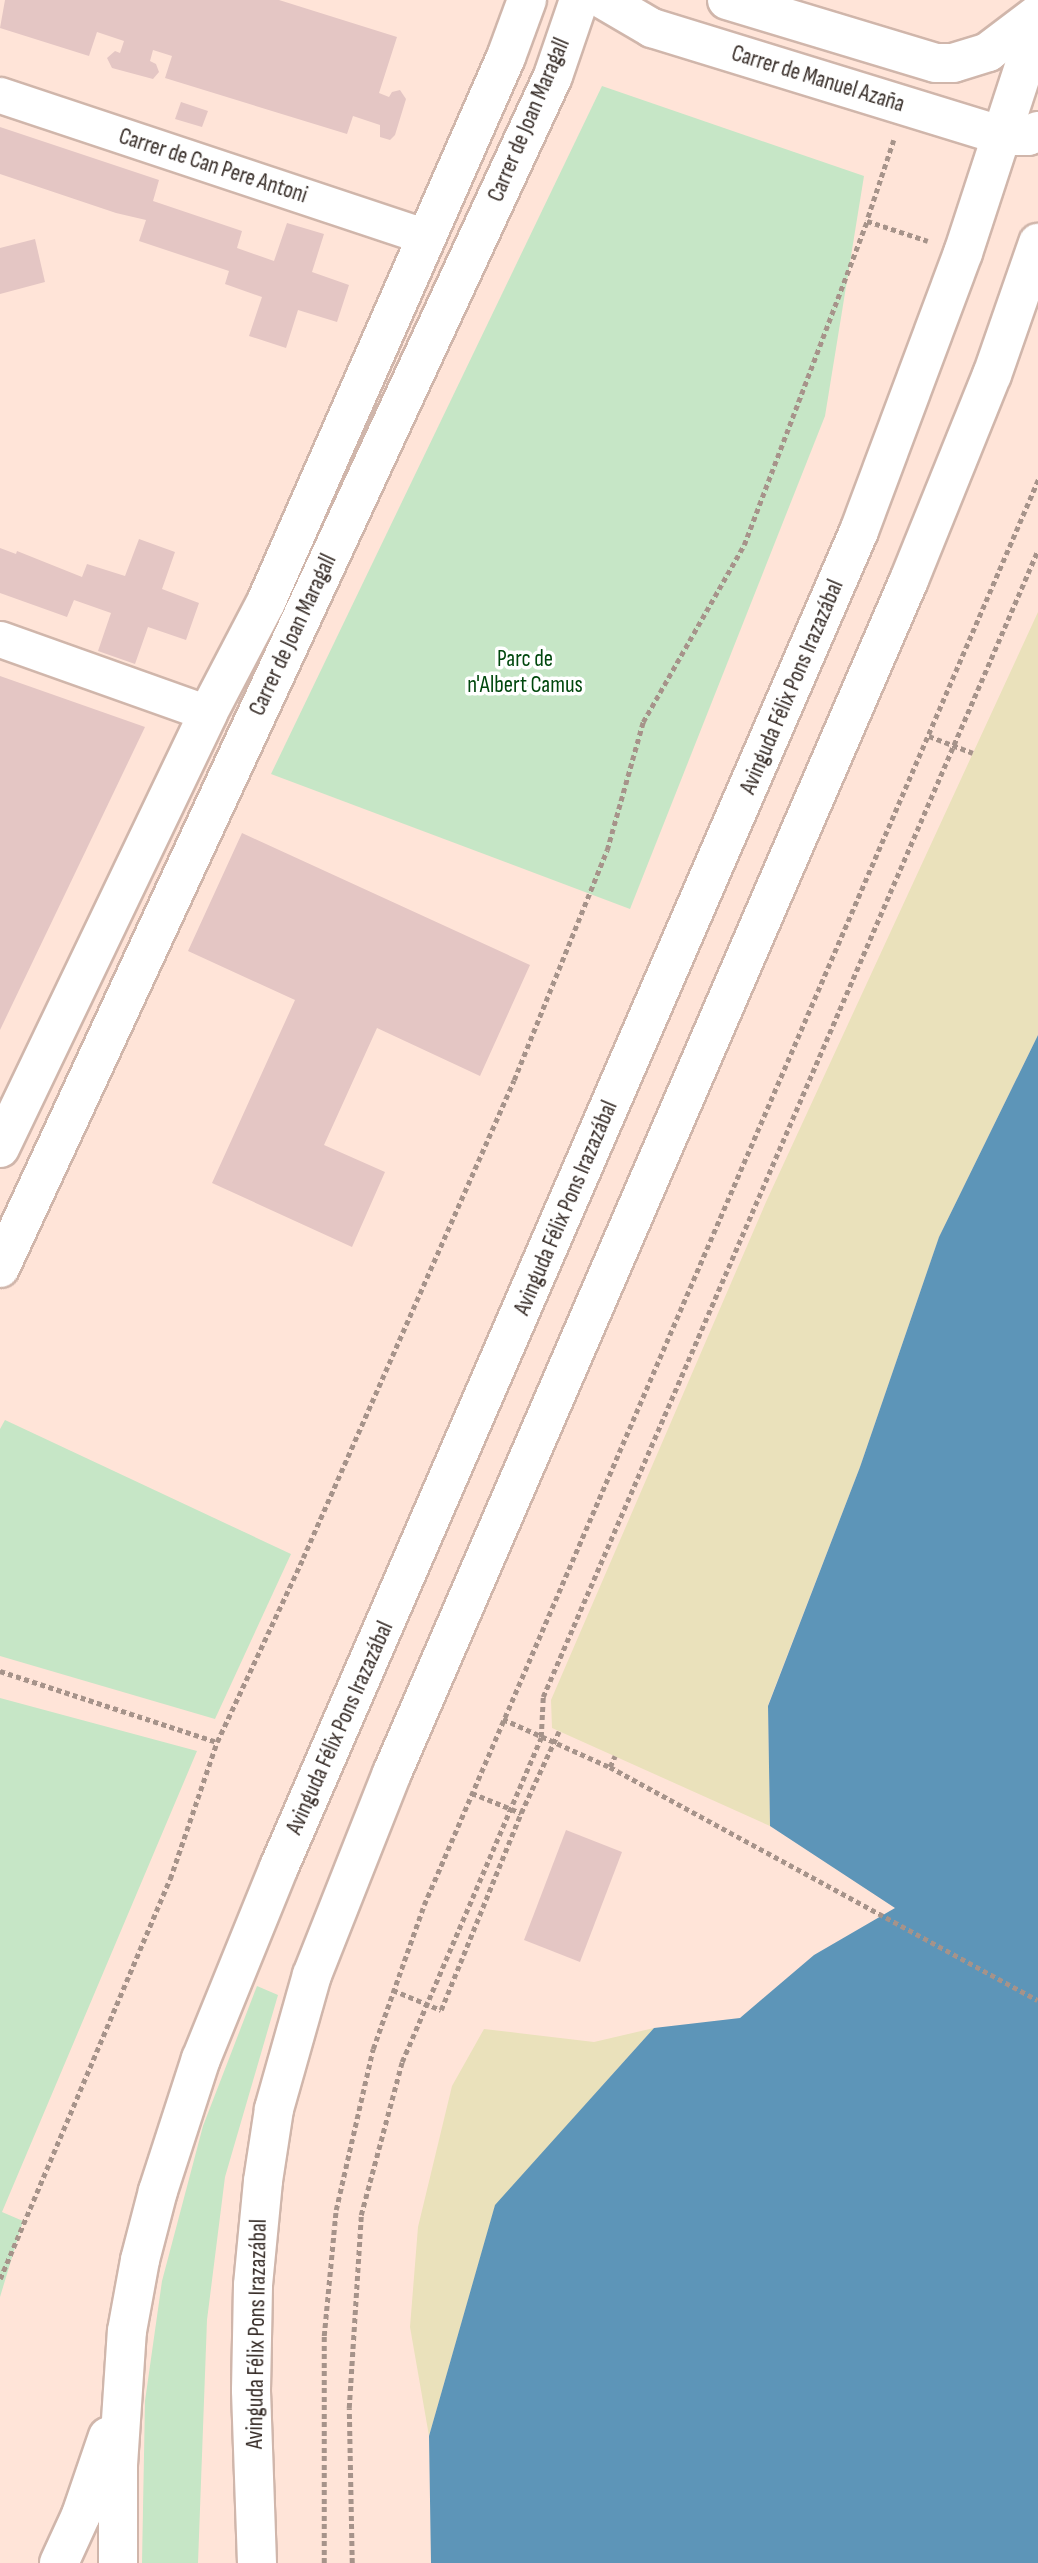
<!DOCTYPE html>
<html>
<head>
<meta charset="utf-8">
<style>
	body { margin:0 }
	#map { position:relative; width:1038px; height:2563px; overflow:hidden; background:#ffe4d8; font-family:"Sofia Sans Condensed",sans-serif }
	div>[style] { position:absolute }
	.green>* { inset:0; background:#c6e6c6 }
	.sand>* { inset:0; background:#eae1bb }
	.water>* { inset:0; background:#5d95b8 }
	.building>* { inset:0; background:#e4c6c4 }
	.path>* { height:4.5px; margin-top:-2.25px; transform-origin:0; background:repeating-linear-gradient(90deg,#a6938a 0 5px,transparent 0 8.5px) }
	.roads { filter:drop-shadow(2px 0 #d0b6ab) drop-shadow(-2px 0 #d0b6ab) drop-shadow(0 2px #d0b6ab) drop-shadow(0 -2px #d0b6ab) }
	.minor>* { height:35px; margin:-17.5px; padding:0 17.5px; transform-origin:17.5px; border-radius:17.5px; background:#fff }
	.tertiary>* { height:38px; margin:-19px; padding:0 19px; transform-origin:19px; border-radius:19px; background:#fff }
	.trunk>* { height:38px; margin:-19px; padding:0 19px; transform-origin:19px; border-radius:19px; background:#fff }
	span { translate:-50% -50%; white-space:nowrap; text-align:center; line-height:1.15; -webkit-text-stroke:7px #fff; paint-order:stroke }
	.street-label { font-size:23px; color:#372d28 }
	.park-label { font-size:23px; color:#00470d }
</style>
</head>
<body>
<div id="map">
	<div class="green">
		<i style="clip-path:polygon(602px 86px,864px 176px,825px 416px,630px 909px,271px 774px)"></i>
		<i style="clip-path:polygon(5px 1420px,291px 1554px,215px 1719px,0 1656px,0 1429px)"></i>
		<i style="clip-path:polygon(0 1698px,197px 1751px,2px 2212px,23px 2221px,0 2297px)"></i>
		<i style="clip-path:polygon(257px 1986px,278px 1995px,225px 2177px,207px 2320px,198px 2563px,142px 2563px,145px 2401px,162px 2281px,203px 2126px)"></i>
	</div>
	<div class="sand">
		<i style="clip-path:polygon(1038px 612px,1038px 1035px,939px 1237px,860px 1467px,768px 1705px,770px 1826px,552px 1728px,551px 1700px,766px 1202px)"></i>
		<i style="clip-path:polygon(654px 2028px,495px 2206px,429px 2436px,410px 2327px,418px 2227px,452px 2086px,484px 2029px,594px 2042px)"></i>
	</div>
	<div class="water">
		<i style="clip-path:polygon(1038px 1035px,1038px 2563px,431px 2563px,429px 2436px,495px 2205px,654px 2028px,740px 2018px,814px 1955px,895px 1908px,770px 1826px,768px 1706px,860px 1467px,939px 1237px)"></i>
	</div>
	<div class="building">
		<i style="clip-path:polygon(5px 0,279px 0,397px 37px,379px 93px,389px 97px,392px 92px,400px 90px,406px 99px,395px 135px,390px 140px,380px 137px,380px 125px,353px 116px,347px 134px,165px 78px,172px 56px,153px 50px,150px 61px,156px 64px,159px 72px,153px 79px,112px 68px,107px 58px,115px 51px,120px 53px,124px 41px,97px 32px,89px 56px,0 28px)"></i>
		<i style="clip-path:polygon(181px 102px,208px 111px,202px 127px,175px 119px)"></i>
		<i style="clip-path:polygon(0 127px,159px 180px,153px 201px,242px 231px,237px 248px,274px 261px,287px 223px,324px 234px,312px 272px,349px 285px,337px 322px,298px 310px,286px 348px,249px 336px,262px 297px,225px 284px,229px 271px,139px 241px,146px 220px,116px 213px,0 174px)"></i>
		<i style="clip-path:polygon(35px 239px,45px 282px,0 294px,0 248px)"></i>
		<i style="clip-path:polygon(139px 539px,175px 552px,162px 589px,199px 603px,186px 640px,148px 627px,135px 664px,98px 651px,111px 613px,74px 600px,67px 617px,0 593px,0 548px,16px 554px,17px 551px,82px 577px,87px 564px,125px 576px)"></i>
		<i style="clip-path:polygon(0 676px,145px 727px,0 1030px)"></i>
		<i style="clip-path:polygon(242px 833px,530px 965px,480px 1076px,377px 1028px,324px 1145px,385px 1172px,352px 1247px,212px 1183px,295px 1000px,188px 951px)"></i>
		<i style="clip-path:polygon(566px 1830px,622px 1852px,580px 1962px,524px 1940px)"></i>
	</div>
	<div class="path">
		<i style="left:894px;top:140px;width:85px;rotate:108.4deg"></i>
		<i style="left:867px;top:221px;width:64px;rotate:18.2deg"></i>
		<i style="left:929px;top:736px;width:47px;rotate:21.1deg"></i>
		<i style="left:0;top:1671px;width:228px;rotate:18.1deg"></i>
		<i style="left:503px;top:1719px;width:117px;rotate:24.2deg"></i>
		<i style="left:610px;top:1767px;width:487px;rotate:28.6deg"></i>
		<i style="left:610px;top:1767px;width:12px;rotate:-66deg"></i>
		<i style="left:472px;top:1793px;width:53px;rotate:22.2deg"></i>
		<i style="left:393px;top:1990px;width:52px;rotate:22.6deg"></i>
		<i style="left:441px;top:2010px;width:213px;rotate:-67.9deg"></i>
		<i style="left:521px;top:1813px;width:90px;rotate:-65.1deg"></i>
		<i style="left:0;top:2279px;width:435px;rotate:-67deg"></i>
		<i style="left:170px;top:1879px;width:145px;rotate:-71.1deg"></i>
		<i style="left:217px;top:1742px;width:203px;rotate:-64.9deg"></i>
		<i style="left:303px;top:1558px;width:522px;rotate:-66.18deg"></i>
		<i style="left:514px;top:1080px;width:248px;rotate:-68deg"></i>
		<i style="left:607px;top:850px;width:133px;rotate:-74.3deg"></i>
		<i style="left:643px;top:722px;width:204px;rotate:-60.3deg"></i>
		<i style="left:744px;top:545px;width:347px;rotate:-69.2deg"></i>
		<i style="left:324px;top:2563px;width:227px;rotate:-90deg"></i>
		<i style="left:324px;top:2336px;width:127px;rotate:-84.6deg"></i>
		<i style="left:336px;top:2210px;width:165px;rotate:-77.1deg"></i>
		<i style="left:373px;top:2049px;width:153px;rotate:-70.5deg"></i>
		<i style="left:424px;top:1905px;width:1552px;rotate:-66.69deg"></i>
		<i style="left:352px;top:2563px;width:155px;rotate:-91.1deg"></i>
		<i style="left:349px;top:2408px;width:193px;rotate:-86.4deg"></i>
		<i style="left:361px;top:2215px;width:158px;rotate:-75deg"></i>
		<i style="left:402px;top:2062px;width:353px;rotate:-66.8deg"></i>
		<i style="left:541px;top:1737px;width:40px;rotate:-87.1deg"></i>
		<i style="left:543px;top:1697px;width:1249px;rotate:-66.66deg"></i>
	</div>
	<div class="roads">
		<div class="minor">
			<i style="left:0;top:95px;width:449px;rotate:18.4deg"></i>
			<i style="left:0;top:639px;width:221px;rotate:19.6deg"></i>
		</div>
		<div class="tertiary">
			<i style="left:604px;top:0;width:56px;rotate:30.3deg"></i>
			<i style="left:652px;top:28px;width:367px;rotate:17.1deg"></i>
			<i style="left:1003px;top:136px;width:25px"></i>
			<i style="left:1028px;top:136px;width:11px;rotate:-27deg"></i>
			<i style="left:727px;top:0;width:218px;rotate:16.8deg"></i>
			<i style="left:936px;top:63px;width:17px"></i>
			<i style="left:953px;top:63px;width:37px;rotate:-17deg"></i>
			<i style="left:988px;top:52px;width:63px;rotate:-37.2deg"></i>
			<i style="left:0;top:1148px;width:482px;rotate:-64.4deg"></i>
			<i style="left:208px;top:713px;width:125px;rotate:-62.4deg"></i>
			<i style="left:266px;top:602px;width:596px;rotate:-66.23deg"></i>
			<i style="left:506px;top:57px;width:61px;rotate:-69.8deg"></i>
			<i style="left:0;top:1268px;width:1314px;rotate:-65.11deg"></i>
			<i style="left:553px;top:76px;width:80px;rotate:-71.1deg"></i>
		</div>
		<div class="trunk">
			<i style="left:59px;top:2563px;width:53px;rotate:-65.4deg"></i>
			<i style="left:81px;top:2515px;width:83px;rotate:-71.1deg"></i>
			<i style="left:118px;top:2563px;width:98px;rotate:-90deg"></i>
			<i style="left:118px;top:2465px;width:134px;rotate:-86.2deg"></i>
			<i style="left:127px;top:2331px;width:72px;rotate:-79.6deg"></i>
			<i style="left:140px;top:2260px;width:71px;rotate:-75.4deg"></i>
			<i style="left:158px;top:2191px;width:139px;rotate:-72deg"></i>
			<i style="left:201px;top:2059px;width:207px;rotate:-67.9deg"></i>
			<i style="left:279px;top:1867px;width:1456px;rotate:-66.53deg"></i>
			<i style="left:859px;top:531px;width:297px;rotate:-69.5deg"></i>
			<i style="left:963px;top:253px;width:242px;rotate:-71.9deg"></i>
			<i style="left:257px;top:2563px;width:173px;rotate:-92deg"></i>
			<i style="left:251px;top:2390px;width:105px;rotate:-88.9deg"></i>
			<i style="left:253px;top:2285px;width:104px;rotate:-84.5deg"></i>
			<i style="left:263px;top:2181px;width:73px;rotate:-81.3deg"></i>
			<i style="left:274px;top:2109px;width:139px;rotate:-74.2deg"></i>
			<i style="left:312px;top:1975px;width:217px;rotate:-68.4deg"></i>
			<i style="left:392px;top:1773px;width:1300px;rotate:-66.57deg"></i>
			<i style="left:909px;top:580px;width:221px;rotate:-68deg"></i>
			<i style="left:992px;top:375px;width:140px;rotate:-70.8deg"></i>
		</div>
	</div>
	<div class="street-label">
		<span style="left:818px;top:79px;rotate:17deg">Carrer de Manuel Azaña</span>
		<span style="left:529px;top:120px;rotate:-67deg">Carrer de Joan Maragall</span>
		<span style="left:213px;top:166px;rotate:18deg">Carrer de Can Pere Antoni</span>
		<span style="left:293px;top:635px;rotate:-65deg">Carrer de Joan Maragall</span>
		<span style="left:792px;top:687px;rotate:-67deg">Avinguda Félix Pons Irazazábal</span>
		<span style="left:566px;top:1208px;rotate:-67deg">Avinguda Félix Pons Irazazábal</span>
		<span style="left:340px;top:1728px;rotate:-66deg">Avinguda Félix Pons Irazazábal</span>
		<span style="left:257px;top:2334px;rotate:-89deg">Avinguda Félix Pons Irazazábal</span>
	</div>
	<div class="park-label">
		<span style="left:525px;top:672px">Parc de<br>n'Albert Camus</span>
	</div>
</div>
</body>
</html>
